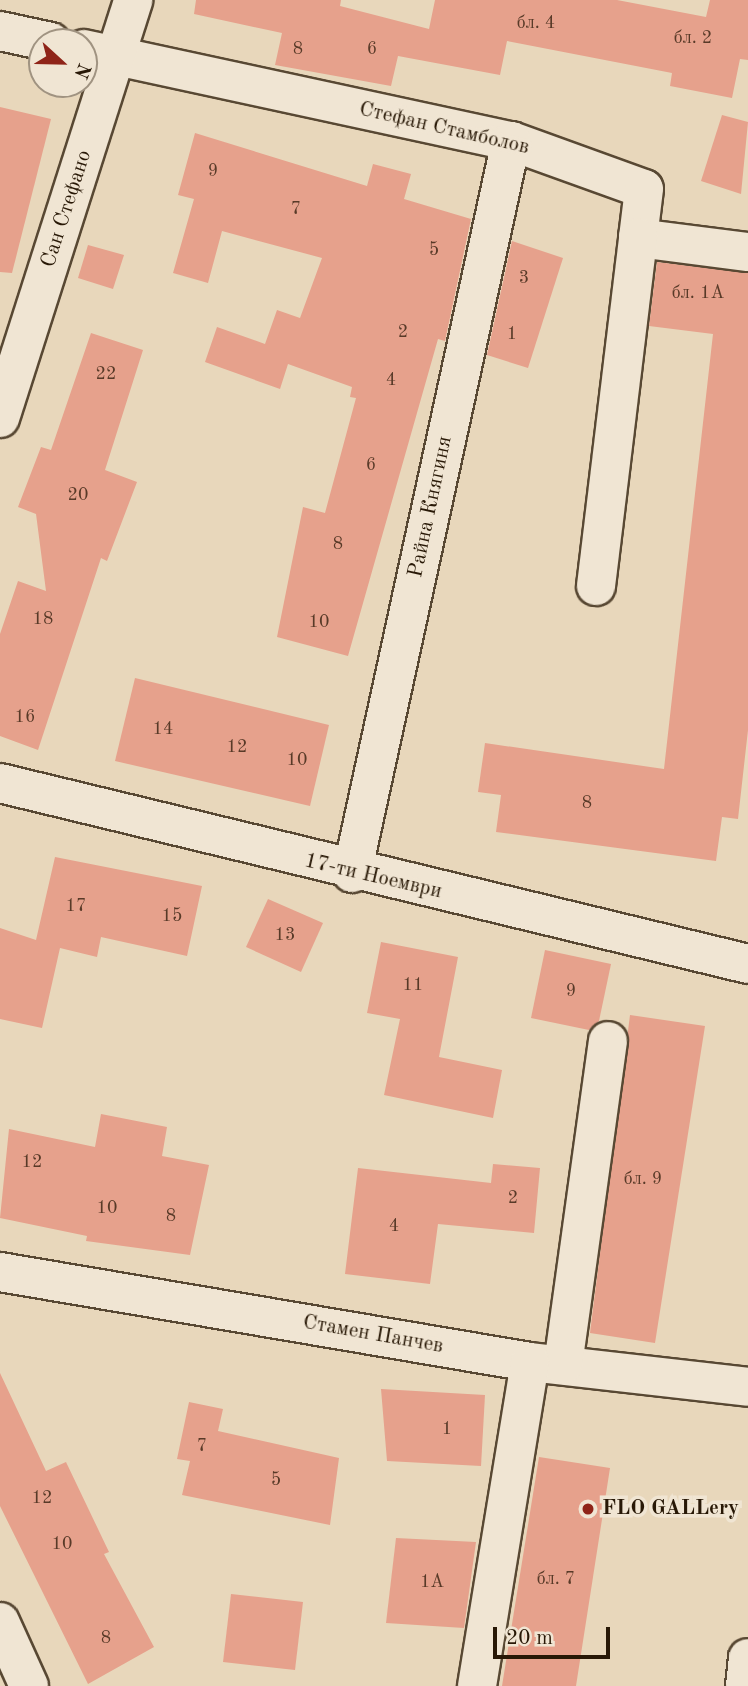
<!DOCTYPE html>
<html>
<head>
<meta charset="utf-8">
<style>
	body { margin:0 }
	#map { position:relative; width:748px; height:1686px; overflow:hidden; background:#e8d7bb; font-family:"Old Standard TT",serif }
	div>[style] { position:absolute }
	.building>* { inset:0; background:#e6a18c }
	.roads { filter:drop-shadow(2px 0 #584833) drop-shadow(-2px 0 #584833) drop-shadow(0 2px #584833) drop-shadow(0 -2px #584833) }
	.street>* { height:38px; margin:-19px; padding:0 19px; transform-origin:19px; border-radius:19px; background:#f0e5d3 }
	.secondary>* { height:38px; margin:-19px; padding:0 19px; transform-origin:19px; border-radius:19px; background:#f0e5d3 }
	.dots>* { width:19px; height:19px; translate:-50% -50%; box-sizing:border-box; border:4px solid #f0e5d3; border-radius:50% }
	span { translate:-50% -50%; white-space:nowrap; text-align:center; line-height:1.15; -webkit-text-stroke:7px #f0e5d3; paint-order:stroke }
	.number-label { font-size:18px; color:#583a28 }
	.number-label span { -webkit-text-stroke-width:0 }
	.street-label { font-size:21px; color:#281806 }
	.poi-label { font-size:21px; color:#281806; font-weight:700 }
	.left { translate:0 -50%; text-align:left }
	.north { position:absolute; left:28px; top:28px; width:70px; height:70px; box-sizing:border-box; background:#f0e5d3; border:2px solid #a09381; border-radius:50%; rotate:112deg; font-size:19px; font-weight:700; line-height:28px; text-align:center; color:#281806 }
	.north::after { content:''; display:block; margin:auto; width:24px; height:32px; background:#8f2418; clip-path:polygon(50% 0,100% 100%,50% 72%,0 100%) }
	.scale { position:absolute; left:493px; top:1627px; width:117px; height:32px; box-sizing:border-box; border:4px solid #281806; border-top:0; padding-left:9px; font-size:21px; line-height:24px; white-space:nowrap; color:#281806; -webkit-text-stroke:5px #f0e5d3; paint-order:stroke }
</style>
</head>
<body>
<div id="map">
	<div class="building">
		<i style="clip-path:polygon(196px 0,341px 0,340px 6px,429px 29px,435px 0,617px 0,706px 17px,710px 0,748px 0,748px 60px,740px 59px,732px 98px,670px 86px,672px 73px,507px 41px,500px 75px,398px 56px,391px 86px,275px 65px,282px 33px,194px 14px)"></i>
		<i style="clip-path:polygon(0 107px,51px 119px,12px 273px,0 272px)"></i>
		<i style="clip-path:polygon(722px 115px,748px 122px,741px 194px,701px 181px)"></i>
		<i style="clip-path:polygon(195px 133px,367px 186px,373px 164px,411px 174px,404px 199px,471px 219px,445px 341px,438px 339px,348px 656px,277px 637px,303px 507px,325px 513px,356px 398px,350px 397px,352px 387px,288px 364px,280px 389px,205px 362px,217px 327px,265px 344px,277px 310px,300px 318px,322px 258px,222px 231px,208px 283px,173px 273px,194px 199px,178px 195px)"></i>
		<i style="clip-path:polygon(512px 241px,563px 258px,528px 368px,487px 355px)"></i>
		<i style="clip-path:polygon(88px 245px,124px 255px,113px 289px,78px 278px)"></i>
		<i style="clip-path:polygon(657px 262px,748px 273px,748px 730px,738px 819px,722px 817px,716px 861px,496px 832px,501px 795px,478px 792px,485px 743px,664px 769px,713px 334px,649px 326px)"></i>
		<i style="clip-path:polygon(91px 333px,143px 350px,105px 470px,137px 482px,107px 561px,101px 558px,38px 750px,0 736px,0 634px,18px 581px,46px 591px,36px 514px,18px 507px,41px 447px,51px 450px)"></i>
		<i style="clip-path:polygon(135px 678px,329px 725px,310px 806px,115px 761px)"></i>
		<i style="clip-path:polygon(55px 857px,202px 886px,187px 956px,101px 937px,97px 957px,60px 948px,42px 1028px,0 1019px,0 928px,36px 940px)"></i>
		<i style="clip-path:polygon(268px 899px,323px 923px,301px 972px,246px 947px)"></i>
		<i style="clip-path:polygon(381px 942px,458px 957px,439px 1057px,502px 1070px,493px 1118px,384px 1095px,400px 1019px,367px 1013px)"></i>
		<i style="clip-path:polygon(545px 950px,611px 964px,599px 1021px,589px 1030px,531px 1018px)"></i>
		<i style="clip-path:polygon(630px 1015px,705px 1026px,655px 1343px,590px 1333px)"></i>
		<i style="clip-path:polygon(101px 1114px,167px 1127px,162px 1156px,209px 1165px,190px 1255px,86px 1241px,87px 1236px,0 1218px,9px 1129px,95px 1147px)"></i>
		<i style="clip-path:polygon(493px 1164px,540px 1168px,534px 1233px,438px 1224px,430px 1284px,345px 1274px,358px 1168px,491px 1183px)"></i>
		<i style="clip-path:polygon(0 1373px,46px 1471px,66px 1462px,109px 1552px,104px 1554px,154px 1647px,88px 1684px,0 1506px)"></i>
		<i style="clip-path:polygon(381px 1389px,485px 1395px,481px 1466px,387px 1461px)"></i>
		<i style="clip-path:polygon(189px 1402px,223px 1409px,218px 1431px,339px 1458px,330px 1525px,182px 1495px,190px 1461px,177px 1459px)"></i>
		<i style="clip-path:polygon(539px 1457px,610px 1468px,576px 1686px,502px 1686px)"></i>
		<i style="clip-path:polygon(396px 1538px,476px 1542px,464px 1628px,386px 1623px)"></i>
		<i style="clip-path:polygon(231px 1594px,303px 1602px,295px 1670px,223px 1662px)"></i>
	</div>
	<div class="roads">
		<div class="street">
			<i style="left:0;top:31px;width:52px;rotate:12.2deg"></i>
			<i style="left:84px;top:49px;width:437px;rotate:12.2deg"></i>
			<i style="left:511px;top:141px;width:141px;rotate:19.8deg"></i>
			<i style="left:644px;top:189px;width:49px;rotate:97deg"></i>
			<i style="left:638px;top:238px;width:111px;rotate:7.3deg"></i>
			<i style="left:596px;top:586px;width:351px;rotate:-83.1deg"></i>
			<i style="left:0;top:783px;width:770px;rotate:13.6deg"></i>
			<i style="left:352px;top:873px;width:749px;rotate:-77.74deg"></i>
			<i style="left:0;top:1272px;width:538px;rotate:9.64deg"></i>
			<i style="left:530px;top:1362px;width:219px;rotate:6.5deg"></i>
			<i style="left:563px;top:1365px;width:327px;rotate:-82.1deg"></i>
			<i style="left:0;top:1622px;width:70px;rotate:65.6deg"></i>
			<i style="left:477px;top:1686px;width:328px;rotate:-80.7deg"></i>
			<i style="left:745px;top:1686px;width:28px;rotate:-84deg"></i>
		</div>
		<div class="secondary">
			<i style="left:0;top:418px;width:439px;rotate:-72.3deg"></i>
		</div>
	</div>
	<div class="dots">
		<i style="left:588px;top:1509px;background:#8f2418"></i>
	</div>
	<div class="number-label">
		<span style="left:536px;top:23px">бл. 4</span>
		<span style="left:693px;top:38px">бл. 2</span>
		<span style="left:298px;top:49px">8</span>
		<span style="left:372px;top:49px">6</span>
		<span style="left:213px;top:171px">9</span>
		<span style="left:296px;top:209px">7</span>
		<span style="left:434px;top:250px">5</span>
		<span style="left:524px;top:278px">3</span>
		<span style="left:698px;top:293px">бл. 1А</span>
		<span style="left:403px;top:332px">2</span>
		<span style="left:512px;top:334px">1</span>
		<span style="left:106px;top:374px">22</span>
		<span style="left:391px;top:380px">4</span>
		<span style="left:371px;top:465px">6</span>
		<span style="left:78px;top:495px">20</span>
		<span style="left:338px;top:544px">8</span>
		<span style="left:43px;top:619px">18</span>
		<span style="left:319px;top:622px">10</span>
		<span style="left:25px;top:717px">16</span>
		<span style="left:163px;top:729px">14</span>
		<span style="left:237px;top:747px">12</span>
		<span style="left:297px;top:760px">10</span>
		<span style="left:587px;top:803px">8</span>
		<span style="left:76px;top:906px">17</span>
		<span style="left:172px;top:916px">15</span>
		<span style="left:285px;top:935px">13</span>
		<span style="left:413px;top:985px">11</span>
		<span style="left:571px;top:991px">9</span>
		<span style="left:32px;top:1162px">12</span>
		<span style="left:643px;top:1179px">бл. 9</span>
		<span style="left:513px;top:1198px">2</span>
		<span style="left:107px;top:1208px">10</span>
		<span style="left:171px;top:1216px">8</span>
		<span style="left:394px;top:1226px">4</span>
		<span style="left:447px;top:1429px">1</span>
		<span style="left:202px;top:1446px">7</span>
		<span style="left:276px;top:1480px">5</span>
		<span style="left:42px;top:1498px">12</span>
		<span style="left:62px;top:1544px">10</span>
		<span style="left:556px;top:1579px">бл. 7</span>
		<span style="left:432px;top:1582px">1А</span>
		<span style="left:106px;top:1638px">8</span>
	</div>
	<div class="street-label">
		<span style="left:444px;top:129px;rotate:13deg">Стефан Стамболов</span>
		<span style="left:67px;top:209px;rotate:-72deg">Сан Стефано</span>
		<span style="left:431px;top:507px;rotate:-78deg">Райна Княгиня</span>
		<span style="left:373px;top:877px;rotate:13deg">17-ти Ноември</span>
		<span style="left:373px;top:1335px;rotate:10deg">Стамен Панчев</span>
	</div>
	<div class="poi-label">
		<span class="left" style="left:602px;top:1509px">FLO GALLery</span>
	</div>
	<div class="north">N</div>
	<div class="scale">20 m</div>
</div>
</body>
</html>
